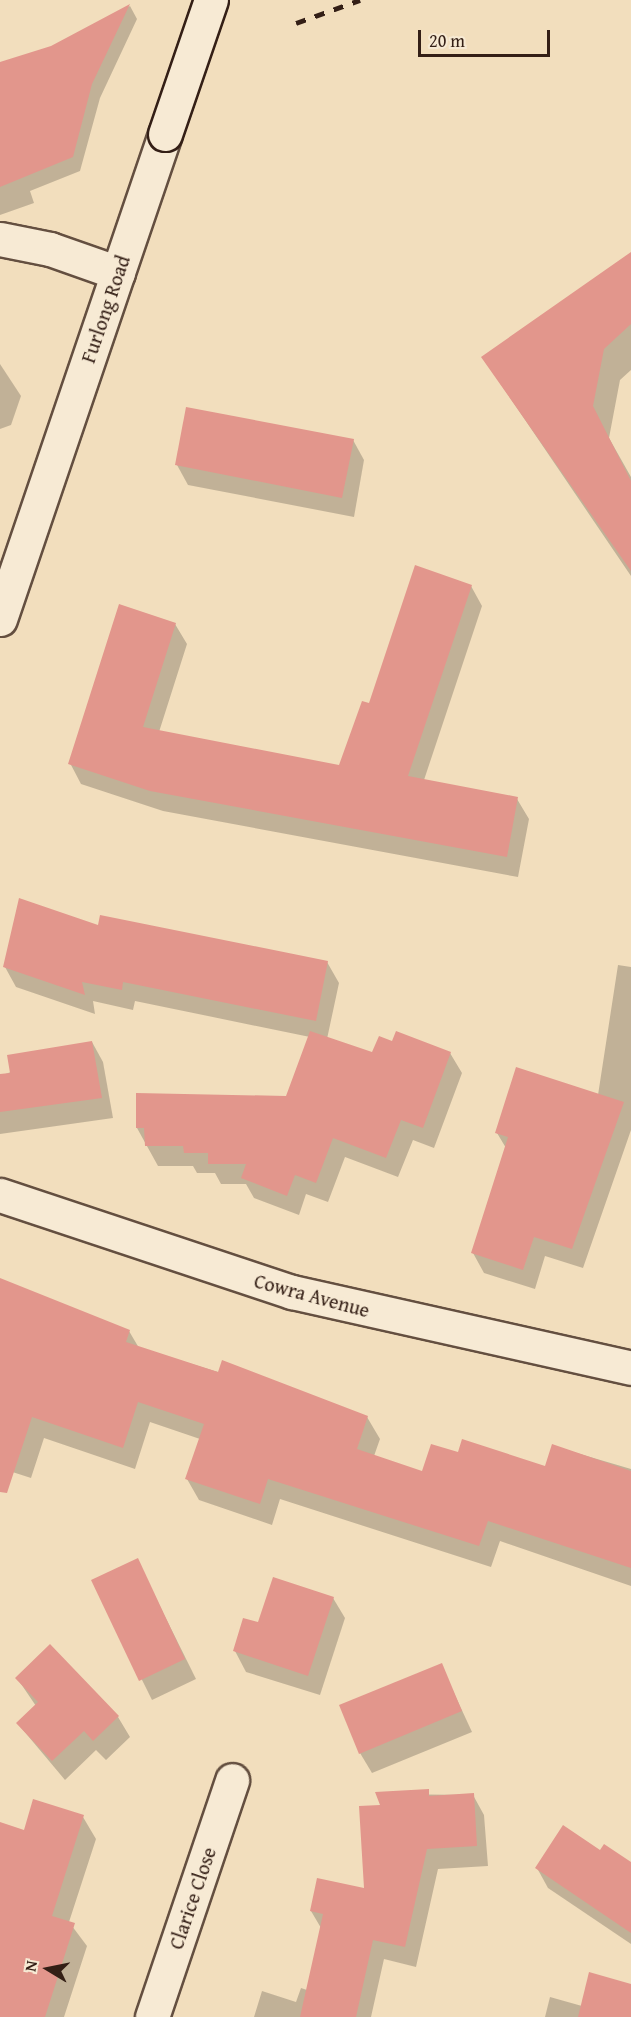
<!DOCTYPE html>
<html>
<head>
<meta charset="utf-8">
<style>
	body { margin:0 }
	#map { position:relative; width:631px; height:2017px; overflow:hidden; background:#f2debd; font-family:"Gentium Book Plus",serif }
	div>[style] { position:absolute }
	.shadow>* { inset:0; background:#0003 }
	.building>* { inset:0; background:#e2968c }
	.roads { filter:drop-shadow(2px 0 #644f40) drop-shadow(-2px 0 #644f40) drop-shadow(0 2px #644f40) drop-shadow(0 -2px #644f40) }
	.street>* { height:33px; margin:-16.5px; padding:0 16.5px; transform-origin:16.5px; border-radius:16.5px; background:#f7ead4 }
	.secondary>* { height:33px; margin:-16.5px; padding:0 16.5px; transform-origin:16.5px; border-radius:16.5px; background:#f7ead4 }
	.rail>* { height:4.5px; margin-top:-2.25px; transform-origin:0; background:repeating-linear-gradient(90deg,#341f16 0 10px,transparent 0 20px) }
	.bridges { filter:drop-shadow(2px 0 #341f16) drop-shadow(-2px 0 #341f16) drop-shadow(0 2px #341f16) drop-shadow(0 -2px #341f16) }
	.secondary-bridge>* { height:33px; margin:-16.5px; padding:0 16.5px; transform-origin:16.5px; border-radius:16.5px; background:#f7ead4 }
	span { translate:-50% -50%; white-space:nowrap; text-align:center; line-height:1.15; -webkit-text-stroke:4.5px #f7ead4; paint-order:stroke }
	.street-label { font-size:20px; color:#341f16 }
	.north { position:absolute; left:18px; top:1939px; width:60px; height:60px; -webkit-text-stroke:4px #f7ead4; paint-order:stroke; rotate:280deg; font-size:16px; font-weight:700; line-height:24px; text-align:center; color:#341f16 }
	.north::after { content:''; display:block; margin:auto; width:21px; height:27px; background:#341f16; clip-path:polygon(50% 0,100% 100%,50% 72%,0 100%) }
	.scale { position:absolute; left:418px; top:30px; width:132px; height:27px; box-sizing:border-box; border:3px solid #341f16; border-top:0; padding-left:8px; font-size:18px; line-height:21px; white-space:nowrap; color:#341f16; -webkit-text-stroke:4px #f7ead4; paint-order:stroke }
</style>
</head>
<body>
<div id="map">
	<div class="shadow">
		<i style="clip-path:polygon(130px 6px,137px 19px,100px 98px,80px 171px,30px 191px,34px 203px,0 215px,0 63px,52px 48px)"></i>
		<i style="clip-path:polygon(631px 253px,631px 370px,620px 380px,609px 438px,631px 477px,631px 576px,483px 358px)"></i>
		<i style="clip-path:polygon(0 364px,21px 396px,11px 425px,0 429px)"></i>
		<i style="clip-path:polygon(353px 440px,364px 460px,354px 517px,188px 485px,177px 465px)"></i>
		<i style="clip-path:polygon(471px 586px,482px 606px,424px 780px,517px 799px,529px 819px,518px 877px,163px 811px,81px 784px,70px 763px,175px 624px,187px 644px,159px 732px,340px 767px,370px 705px)"></i>
		<i style="clip-path:polygon(99px 927px,327px 962px,339px 983px,327px 1039px,373px 1054px,393px 1043px,450px 1053px,462px 1073px,434px 1148px,413px 1140px,398px 1177px,345px 1157px,328px 1202px,306px 1194px,299px 1215px,254px 1198px,246px 1184px,221px 1184px,215px 1173px,197px 1173px,193px 1166px,158px 1166px,137px 1128px,287px 1097px,310px 1037px,135px 1001px,133px 1010px,93px 1001px,95px 1014px,16px 987px,5px 967px)"></i>
		<i style="clip-path:polygon(618px 965px,631px 967px,631px 1130px,583px 1268px,545px 1256px,535px 1289px,484px 1273px,473px 1253px,506px 1148px,497px 1133px,598px 1095px)"></i>
		<i style="clip-path:polygon(92px 1042px,103px 1062px,113px 1118px,0 1134px,0 1076px)"></i>
		<i style="clip-path:polygon(0 1279px,129px 1331px,139px 1348px,367px 1417px,380px 1439px,374px 1456px,423px 1473px,459px 1454px,546px 1468px,553px 1446px,631px 1469px,631px 1586px,500px 1541px,491px 1567px,280px 1499px,272px 1525px,199px 1500px,187px 1479px,200px 1439px,150px 1422px,135px 1469px,44px 1438px,31px 1478px,0 1468px)"></i>
		<i style="clip-path:polygon(137px 1560px,196px 1679px,152px 1700px,93px 1581px)"></i>
		<i style="clip-path:polygon(333px 1598px,345px 1618px,320px 1695px,246px 1672px,235px 1651px,259px 1624px)"></i>
		<i style="clip-path:polygon(50px 1646px,118px 1717px,130px 1737px,106px 1760px,96px 1750px,65px 1780px,18px 1724px,36px 1706px,17px 1678px)"></i>
		<i style="clip-path:polygon(441px 1665px,472px 1732px,372px 1773px,360px 1753px)"></i>
		<i style="clip-path:polygon(377px 1794px,473px 1795px,484px 1815px,488px 1866px,438px 1869px,416px 1967px,384px 1959px,371px 2017px,254px 2017px,262px 1991px,296px 2002px,301px 1988px,307px 1990px,321px 1928px,311px 1911px,366px 1890px,382px 1806px)"></i>
		<i style="clip-path:polygon(83px 1817px,96px 1839px,69px 1922px,87px 1946px,64px 2017px,0 2017px,0 1824px,25px 1832px)"></i>
		<i style="clip-path:polygon(600px 1852px,631px 1864px,631px 1944px,548px 1888px,537px 1868px)"></i>
		<i style="clip-path:polygon(631px 1985px,631px 2017px,545px 2017px,550px 1997px,582px 2006px)"></i>
	</div>
	<div class="building">
		<i style="clip-path:polygon(130px 4px,92px 84px,73px 157px,0 187px,0 62px,51px 46px)"></i>
		<i style="clip-path:polygon(631px 252px,631px 324px,604px 349px,593px 406px,631px 481px,631px 571px,481px 357px)"></i>
		<i style="clip-path:polygon(186px 407px,354px 439px,342px 498px,175px 465px)"></i>
		<i style="clip-path:polygon(415px 565px,472px 585px,408px 776px,518px 797px,507px 857px,150px 791px,68px 764px,119px 604px,176px 623px,143px 727px,339px 765px,362px 701px,369px 703px)"></i>
		<i style="clip-path:polygon(19px 898px,98px 925px,100px 915px,328px 961px,316px 1021px,123px 982px,122px 990px,82px 982px,85px 995px,3px 967px)"></i>
		<i style="clip-path:polygon(310px 1031px,372px 1052px,379px 1036px,392px 1041px,396px 1031px,451px 1052px,423px 1128px,401px 1120px,386px 1158px,333px 1138px,316px 1183px,295px 1175px,287px 1196px,241px 1178px,246px 1164px,208px 1164px,208px 1153px,184px 1153px,183px 1146px,145px 1146px,144px 1128px,136px 1128px,136px 1093px,286px 1096px)"></i>
		<i style="clip-path:polygon(92px 1041px,102px 1098px,0 1112px,0 1074px,10px 1073px,7px 1055px)"></i>
		<i style="clip-path:polygon(516px 1067px,624px 1102px,572px 1249px,534px 1237px,523px 1270px,471px 1253px,508px 1137px,495px 1133px)"></i>
		<i style="clip-path:polygon(0 1278px,130px 1330px,126px 1342px,218px 1372px,222px 1360px,368px 1416px,357px 1449px,422px 1471px,431px 1444px,458px 1452px,462px 1439px,545px 1466px,552px 1444px,631px 1471px,631px 1568px,488px 1521px,479px 1546px,268px 1479px,260px 1504px,185px 1479px,204px 1424px,138px 1402px,123px 1448px,32px 1417px,7px 1493px,0 1492px)"></i>
		<i style="clip-path:polygon(138px 1558px,185px 1659px,139px 1681px,91px 1580px)"></i>
		<i style="clip-path:polygon(273px 1577px,334px 1597px,308px 1676px,233px 1651px,243px 1618px,258px 1622px)"></i>
		<i style="clip-path:polygon(50px 1644px,119px 1716px,93px 1741px,84px 1731px,52px 1761px,16px 1723px,38px 1702px,15px 1678px)"></i>
		<i style="clip-path:polygon(442px 1663px,462px 1711px,359px 1754px,339px 1705px)"></i>
		<i style="clip-path:polygon(429px 1789px,429px 1796px,474px 1793px,477px 1846px,427px 1849px,405px 1947px,373px 1940px,356px 2017px,300px 2017px,323px 1914px,310px 1911px,317px 1878px,364px 1888px,359px 1806px,380px 1805px,375px 1792px)"></i>
		<i style="clip-path:polygon(33px 1799px,84px 1815px,52px 1916px,75px 1923px,45px 2017px,0 2017px,0 1822px,24px 1830px)"></i>
		<i style="clip-path:polygon(563px 1825px,600px 1850px,604px 1844px,631px 1862px,631px 1933px,535px 1868px)"></i>
		<i style="clip-path:polygon(589px 1972px,631px 1984px,631px 2017px,578px 2017px)"></i>
	</div>
	<div class="roads">
		<div class="street">
			<i style="left:0;top:1195px;width:308px;rotate:18.4deg"></i>
			<i style="left:292px;top:1292px;width:347px;rotate:12.6deg"></i>
			<i style="left:152px;top:2017px;width:250px;rotate:-71.3deg"></i>
		</div>
		<div class="secondary">
			<i style="left:0;top:239px;width:51px;rotate:11.3deg"></i>
			<i style="left:50px;top:249px;width:72px;rotate:19.4deg"></i>
			<i style="left:0;top:619px;width:512px;rotate:-71.21deg"></i>
		</div>
	</div>
	<div class="rail">
		<i style="left:296px;top:23px;width:68px;rotate:-19.8deg"></i>
	</div>
	<div class="bridges">
		<div class="secondary-bridge">
			<i style="left:165px;top:134px;width:142px;rotate:-71.1deg"></i>
		</div>
	</div>
	<div class="street-label">
		<span style="left:105px;top:309px;rotate:-71deg">Furlong Road</span>
		<span style="left:312px;top:1295px;rotate:15deg">Cowra Avenue</span>
		<span style="left:192px;top:1898px;rotate:-71deg">Clarice Close</span>
	</div>
	<div class="north">N</div>
	<div class="scale">20 m</div>
</div>
</body>
</html>
